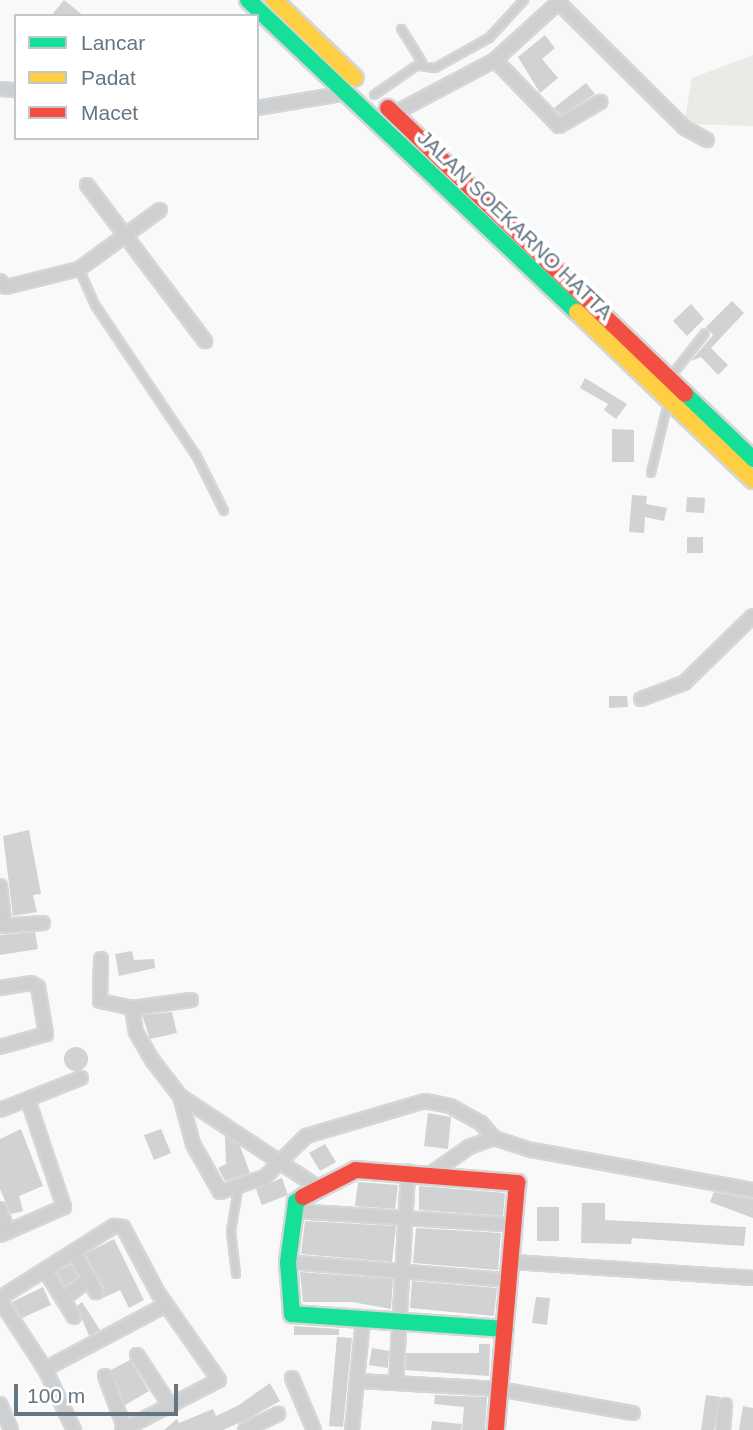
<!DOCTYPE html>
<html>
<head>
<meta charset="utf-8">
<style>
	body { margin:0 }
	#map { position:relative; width:753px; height:1430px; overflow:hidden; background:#f9f9f9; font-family:Arial,sans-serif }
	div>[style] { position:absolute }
	.green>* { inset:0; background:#e8ebe6 }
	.building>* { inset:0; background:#d0d2d3 }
	.round { border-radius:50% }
	.roads { filter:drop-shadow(2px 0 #d5d6d7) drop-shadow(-2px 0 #d5d6d7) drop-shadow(0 2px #d5d6d7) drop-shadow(0 -2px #d5d6d7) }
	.lane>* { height:6px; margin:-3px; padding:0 3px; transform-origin:3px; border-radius:3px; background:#cecfd0 }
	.street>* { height:12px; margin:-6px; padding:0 6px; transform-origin:6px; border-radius:6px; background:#cecfd0 }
	.fast>* { height:16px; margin:-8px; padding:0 8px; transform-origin:8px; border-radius:8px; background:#16e098 }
	.slow>* { height:16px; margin:-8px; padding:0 8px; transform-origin:8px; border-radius:8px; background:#ffcf43 }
	.jam>* { height:16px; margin:-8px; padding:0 8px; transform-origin:8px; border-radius:8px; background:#f24e42 }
	span { translate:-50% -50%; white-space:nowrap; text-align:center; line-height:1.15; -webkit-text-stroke:7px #fff; paint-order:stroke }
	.street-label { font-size:21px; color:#657683 }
	.legend { position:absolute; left:14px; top:14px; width:245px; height:126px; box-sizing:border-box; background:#fff; border:2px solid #c1c8cd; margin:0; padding:9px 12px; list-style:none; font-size:21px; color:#657683 }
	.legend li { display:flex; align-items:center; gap:14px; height:35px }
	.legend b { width:35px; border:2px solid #c1c8cd }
	.scale { position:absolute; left:14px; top:1384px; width:164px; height:32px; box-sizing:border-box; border:4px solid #657683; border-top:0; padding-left:9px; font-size:21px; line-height:24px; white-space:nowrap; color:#657683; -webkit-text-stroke:5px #fff; paint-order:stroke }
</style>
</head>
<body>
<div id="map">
	<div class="green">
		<i style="clip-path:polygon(753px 55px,753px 126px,684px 124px,692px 78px)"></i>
	</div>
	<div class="building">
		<i style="clip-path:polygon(64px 0,84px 16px,51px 16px)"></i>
		<i style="clip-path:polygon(545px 35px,555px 48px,542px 59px,558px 78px,540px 93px,518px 57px)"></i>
		<i style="clip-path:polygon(586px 83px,595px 94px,561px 115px,554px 108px)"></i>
		<i style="clip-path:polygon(732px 301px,744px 313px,711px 348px,728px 365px,718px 375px,701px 357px,691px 361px,713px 335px,706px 327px)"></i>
		<i style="clip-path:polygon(691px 304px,704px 319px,687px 336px,673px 321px)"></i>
		<i style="clip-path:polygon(585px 378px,627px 404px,616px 419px,604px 410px,608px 404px,580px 388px)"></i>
		<i style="clip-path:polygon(612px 429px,634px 430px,634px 462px,612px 462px)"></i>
		<i style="clip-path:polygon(632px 495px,647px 496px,646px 504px,667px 508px,664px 521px,645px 517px,644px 533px,629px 532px)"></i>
		<i style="clip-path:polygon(687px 497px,705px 498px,704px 513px,686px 512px)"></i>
		<i style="clip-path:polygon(687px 537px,703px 537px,703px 553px,687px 553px)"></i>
		<i style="clip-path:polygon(609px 696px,627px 696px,628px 707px,609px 708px)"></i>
		<i style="clip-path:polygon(29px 830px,41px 894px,33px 895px,37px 912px,13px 916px,3px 836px)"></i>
		<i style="clip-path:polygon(35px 932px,38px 949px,0 955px,0 935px)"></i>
		<i style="clip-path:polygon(132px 951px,134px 960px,154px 959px,155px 968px,119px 976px,115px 954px)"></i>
		<i style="clip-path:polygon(172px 1012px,177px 1033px,150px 1039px,142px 1015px)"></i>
		<i class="round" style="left:64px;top:1047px;width:24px;height:24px"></i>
		<i style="clip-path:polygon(428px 1113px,451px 1117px,448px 1149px,424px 1146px)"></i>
		<i style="clip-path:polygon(21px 1129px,43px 1186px,19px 1196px,23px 1211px,11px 1214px,0 1189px,0 1139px)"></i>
		<i style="clip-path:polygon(161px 1129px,171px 1153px,154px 1160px,144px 1135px)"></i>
		<i style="clip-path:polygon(225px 1136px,240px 1146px,250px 1173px,225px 1181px,218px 1168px,226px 1164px)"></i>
		<i style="clip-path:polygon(325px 1144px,336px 1162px,320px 1171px,309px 1153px)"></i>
		<i style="clip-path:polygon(282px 1178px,288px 1195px,262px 1205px,256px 1189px)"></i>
		<i style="clip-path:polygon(358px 1182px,398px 1185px,395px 1209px,355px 1206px)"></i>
		<i style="clip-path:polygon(419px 1186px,505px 1193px,503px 1216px,419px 1210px)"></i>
		<i style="clip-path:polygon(714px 1192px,753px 1199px,753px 1218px,710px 1202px)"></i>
		<i style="clip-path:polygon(582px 1203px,605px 1203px,605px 1220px,746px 1227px,744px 1246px,632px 1238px,631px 1244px,581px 1243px)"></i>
		<i style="clip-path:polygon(537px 1207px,559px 1207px,559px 1241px,537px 1241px)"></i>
		<i style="clip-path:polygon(305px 1221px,396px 1226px,392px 1262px,301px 1254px)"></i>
		<i style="clip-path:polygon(416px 1228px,501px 1233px,498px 1270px,413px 1263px)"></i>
		<i style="clip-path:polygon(114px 1239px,144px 1300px,129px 1308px,120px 1290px,103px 1298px,104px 1288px,85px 1254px)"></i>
		<i style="clip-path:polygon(71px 1264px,78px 1277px,65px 1286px,57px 1272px)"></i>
		<i style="clip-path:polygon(300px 1272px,393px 1279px,391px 1309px,352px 1302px,303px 1302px)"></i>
		<i style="clip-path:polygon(412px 1281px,497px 1288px,494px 1316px,410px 1308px)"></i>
		<i style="clip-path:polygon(43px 1287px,51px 1305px,22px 1318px,12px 1302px)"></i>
		<i style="clip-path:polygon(536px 1297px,550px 1298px,547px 1325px,532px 1323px)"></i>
		<i style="clip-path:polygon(82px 1302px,100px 1330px,89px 1336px,77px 1306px)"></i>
		<i style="clip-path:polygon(294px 1326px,339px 1329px,339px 1335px,294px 1335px)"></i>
		<i style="clip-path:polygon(337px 1337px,352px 1338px,343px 1427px,329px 1426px)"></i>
		<i style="clip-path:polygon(479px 1344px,490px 1344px,489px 1376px,405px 1370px,406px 1353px,479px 1353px)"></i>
		<i style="clip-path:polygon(372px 1348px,389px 1351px,388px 1368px,369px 1365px)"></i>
		<i style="clip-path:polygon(130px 1360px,149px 1391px,125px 1405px,111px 1370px)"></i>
		<i style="clip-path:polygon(270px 1383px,280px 1401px,246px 1420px,223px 1430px,164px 1430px,177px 1419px,179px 1423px,213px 1409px,216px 1416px,239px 1405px)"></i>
		<i style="clip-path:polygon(435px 1395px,487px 1397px,485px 1430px,462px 1430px,464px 1407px,434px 1404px)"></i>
		<i style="clip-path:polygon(706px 1395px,720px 1397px,714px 1430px,701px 1430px)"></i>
		<i style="clip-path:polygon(743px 1406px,753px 1408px,753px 1430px,739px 1430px)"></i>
		<i style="clip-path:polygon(432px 1421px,462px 1424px,461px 1430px,431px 1430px)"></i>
	</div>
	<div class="roads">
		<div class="lane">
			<i style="left:420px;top:66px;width:15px;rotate:8deg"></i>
			<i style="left:435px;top:68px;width:62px;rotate:-29.1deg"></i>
			<i style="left:489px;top:38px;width:52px;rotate:-47.4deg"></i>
			<i style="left:374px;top:95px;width:58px;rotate:-34.5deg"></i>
			<i style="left:422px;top:62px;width:39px;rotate:-122deg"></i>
			<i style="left:79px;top:269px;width:39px;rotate:66deg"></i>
			<i style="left:95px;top:305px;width:183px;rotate:56.1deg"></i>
			<i style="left:197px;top:457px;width:60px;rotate:63.4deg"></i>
			<i style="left:672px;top:375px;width:53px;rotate:-51.8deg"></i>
			<i style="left:651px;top:473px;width:68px;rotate:-76.4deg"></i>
			<i style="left:236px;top:1274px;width:43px;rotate:-96.6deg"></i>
			<i style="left:231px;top:1231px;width:42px;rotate:-80.3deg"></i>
		</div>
		<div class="street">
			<i style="left:559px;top:3px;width:177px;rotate:44.8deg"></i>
			<i style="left:685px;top:128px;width:25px;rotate:29deg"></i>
			<i style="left:495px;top:60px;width:92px;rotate:45.9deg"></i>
			<i style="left:559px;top:126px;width:48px;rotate:-30.3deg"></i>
			<i style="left:0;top:89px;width:16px;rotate:4deg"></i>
			<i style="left:257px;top:108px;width:91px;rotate:-9.5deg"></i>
			<i style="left:393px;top:114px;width:115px;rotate:-27.9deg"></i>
			<i style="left:495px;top:60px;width:89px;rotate:-42.3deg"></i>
			<i style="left:87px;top:185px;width:196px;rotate:52.9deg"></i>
			<i style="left:0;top:281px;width:8px;rotate:45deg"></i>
			<i style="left:6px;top:287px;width:75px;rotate:-13.9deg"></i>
			<i style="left:79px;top:269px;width:100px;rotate:-36.1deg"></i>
			<i style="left:641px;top:699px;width:46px;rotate:-20.4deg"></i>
			<i style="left:684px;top:683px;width:96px;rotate:-44.2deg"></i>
			<i style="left:0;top:886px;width:39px;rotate:83deg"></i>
			<i style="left:0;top:926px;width:43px;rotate:-4deg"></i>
			<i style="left:101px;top:959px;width:42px;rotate:91.4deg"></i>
			<i style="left:100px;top:1001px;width:33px;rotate:12deg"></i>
			<i style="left:0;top:988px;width:31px;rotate:-9deg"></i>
			<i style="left:31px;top:983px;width:8px;rotate:30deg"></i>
			<i style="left:38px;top:987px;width:48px;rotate:80.3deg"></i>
			<i style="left:46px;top:1034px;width:48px;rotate:164.2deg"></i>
			<i style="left:191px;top:1000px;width:60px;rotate:172.3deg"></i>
			<i style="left:132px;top:1008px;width:24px;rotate:81deg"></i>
			<i style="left:136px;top:1032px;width:34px;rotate:60deg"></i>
			<i style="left:153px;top:1061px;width:44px;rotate:52.4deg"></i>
			<i style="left:180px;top:1096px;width:163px;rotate:33.5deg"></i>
			<i style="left:180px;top:1096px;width:50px;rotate:74.8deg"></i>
			<i style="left:193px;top:1144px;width:55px;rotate:60.6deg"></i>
			<i style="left:220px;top:1192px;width:47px;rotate:-18.4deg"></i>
			<i style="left:265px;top:1177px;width:58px;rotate:-45deg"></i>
			<i style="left:306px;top:1136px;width:124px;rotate:-16.4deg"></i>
			<i style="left:425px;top:1101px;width:25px;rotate:11deg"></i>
			<i style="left:450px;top:1106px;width:35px;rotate:29deg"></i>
			<i style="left:481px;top:1123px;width:20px;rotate:49deg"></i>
			<i style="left:494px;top:1138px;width:40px;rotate:18deg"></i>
			<i style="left:532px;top:1150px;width:225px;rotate:10.3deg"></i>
			<i style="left:0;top:1110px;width:87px;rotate:-21.6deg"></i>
			<i style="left:432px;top:1173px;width:45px;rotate:-35.1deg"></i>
			<i style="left:469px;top:1147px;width:27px;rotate:-20deg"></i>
			<i style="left:0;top:1209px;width:24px;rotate:71deg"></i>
			<i style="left:293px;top:1211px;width:221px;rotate:3.6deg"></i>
			<i style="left:0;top:1235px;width:70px;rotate:-23.6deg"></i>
			<i style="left:64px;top:1207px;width:113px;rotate:-108.6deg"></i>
			<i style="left:74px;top:1252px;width:46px;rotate:61.2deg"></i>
			<i style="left:288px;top:1262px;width:221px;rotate:4.7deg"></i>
			<i style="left:513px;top:1262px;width:241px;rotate:3.8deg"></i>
			<i style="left:45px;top:1270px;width:55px;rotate:58.3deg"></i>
			<i style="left:0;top:1298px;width:135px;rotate:-32.3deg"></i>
			<i style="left:114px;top:1226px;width:9px;rotate:6deg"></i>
			<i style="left:123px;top:1227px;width:75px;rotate:62.1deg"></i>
			<i style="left:158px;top:1293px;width:106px;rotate:55deg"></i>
			<i style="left:219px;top:1380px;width:109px;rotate:152.7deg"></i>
			<i style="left:63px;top:1299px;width:34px;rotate:-37deg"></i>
			<i style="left:0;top:1300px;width:82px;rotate:56.9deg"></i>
			<i style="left:45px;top:1369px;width:68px;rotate:64.6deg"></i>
			<i style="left:137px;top:1355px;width:62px;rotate:56.8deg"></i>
			<i style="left:45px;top:1369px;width:137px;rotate:-27.9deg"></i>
			<i style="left:105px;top:1376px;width:57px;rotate:69.3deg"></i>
			<i style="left:292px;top:1378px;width:56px;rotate:67.1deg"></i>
			<i style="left:359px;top:1381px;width:140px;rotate:3.3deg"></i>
			<i style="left:499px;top:1389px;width:136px;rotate:10.2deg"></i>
			<i style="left:396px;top:1382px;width:211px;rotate:-86.7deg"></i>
			<i style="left:0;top:1404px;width:28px;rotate:67deg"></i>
			<i style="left:245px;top:1430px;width:37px;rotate:-26deg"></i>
			<i style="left:352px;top:1430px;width:112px;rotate:-84.3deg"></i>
			<i style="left:723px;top:1430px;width:25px;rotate:-85deg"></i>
		</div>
		<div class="fast">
			<i style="left:248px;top:0;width:453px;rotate:43.5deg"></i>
			<i style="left:685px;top:394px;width:94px;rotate:43.7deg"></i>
			<i style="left:303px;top:1197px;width:9px;rotate:144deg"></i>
			<i style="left:296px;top:1202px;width:61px;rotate:97.6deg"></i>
			<i style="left:288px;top:1262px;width:52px;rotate:85.6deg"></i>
			<i style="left:292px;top:1314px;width:213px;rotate:4deg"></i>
		</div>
		<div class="slow">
			<i style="left:274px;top:0;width:112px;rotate:43.9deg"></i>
			<i style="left:577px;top:312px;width:243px;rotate:43.7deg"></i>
		</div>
		<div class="jam">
			<i style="left:388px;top:108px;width:412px;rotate:43.9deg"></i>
			<i style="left:303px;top:1197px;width:59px;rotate:-27deg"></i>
			<i style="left:356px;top:1170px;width:162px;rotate:4.6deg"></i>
			<i style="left:517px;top:1183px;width:248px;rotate:94.9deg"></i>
		</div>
	</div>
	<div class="street-label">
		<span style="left:515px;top:225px;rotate:44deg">JALAN SOEKARNO HATTA</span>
	</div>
	<ul class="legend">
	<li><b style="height:9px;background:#16e098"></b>Lancar</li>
	<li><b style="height:9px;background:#ffcf43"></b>Padat</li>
	<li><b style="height:9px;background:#f24e42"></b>Macet</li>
	</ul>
	<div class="scale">100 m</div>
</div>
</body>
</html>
